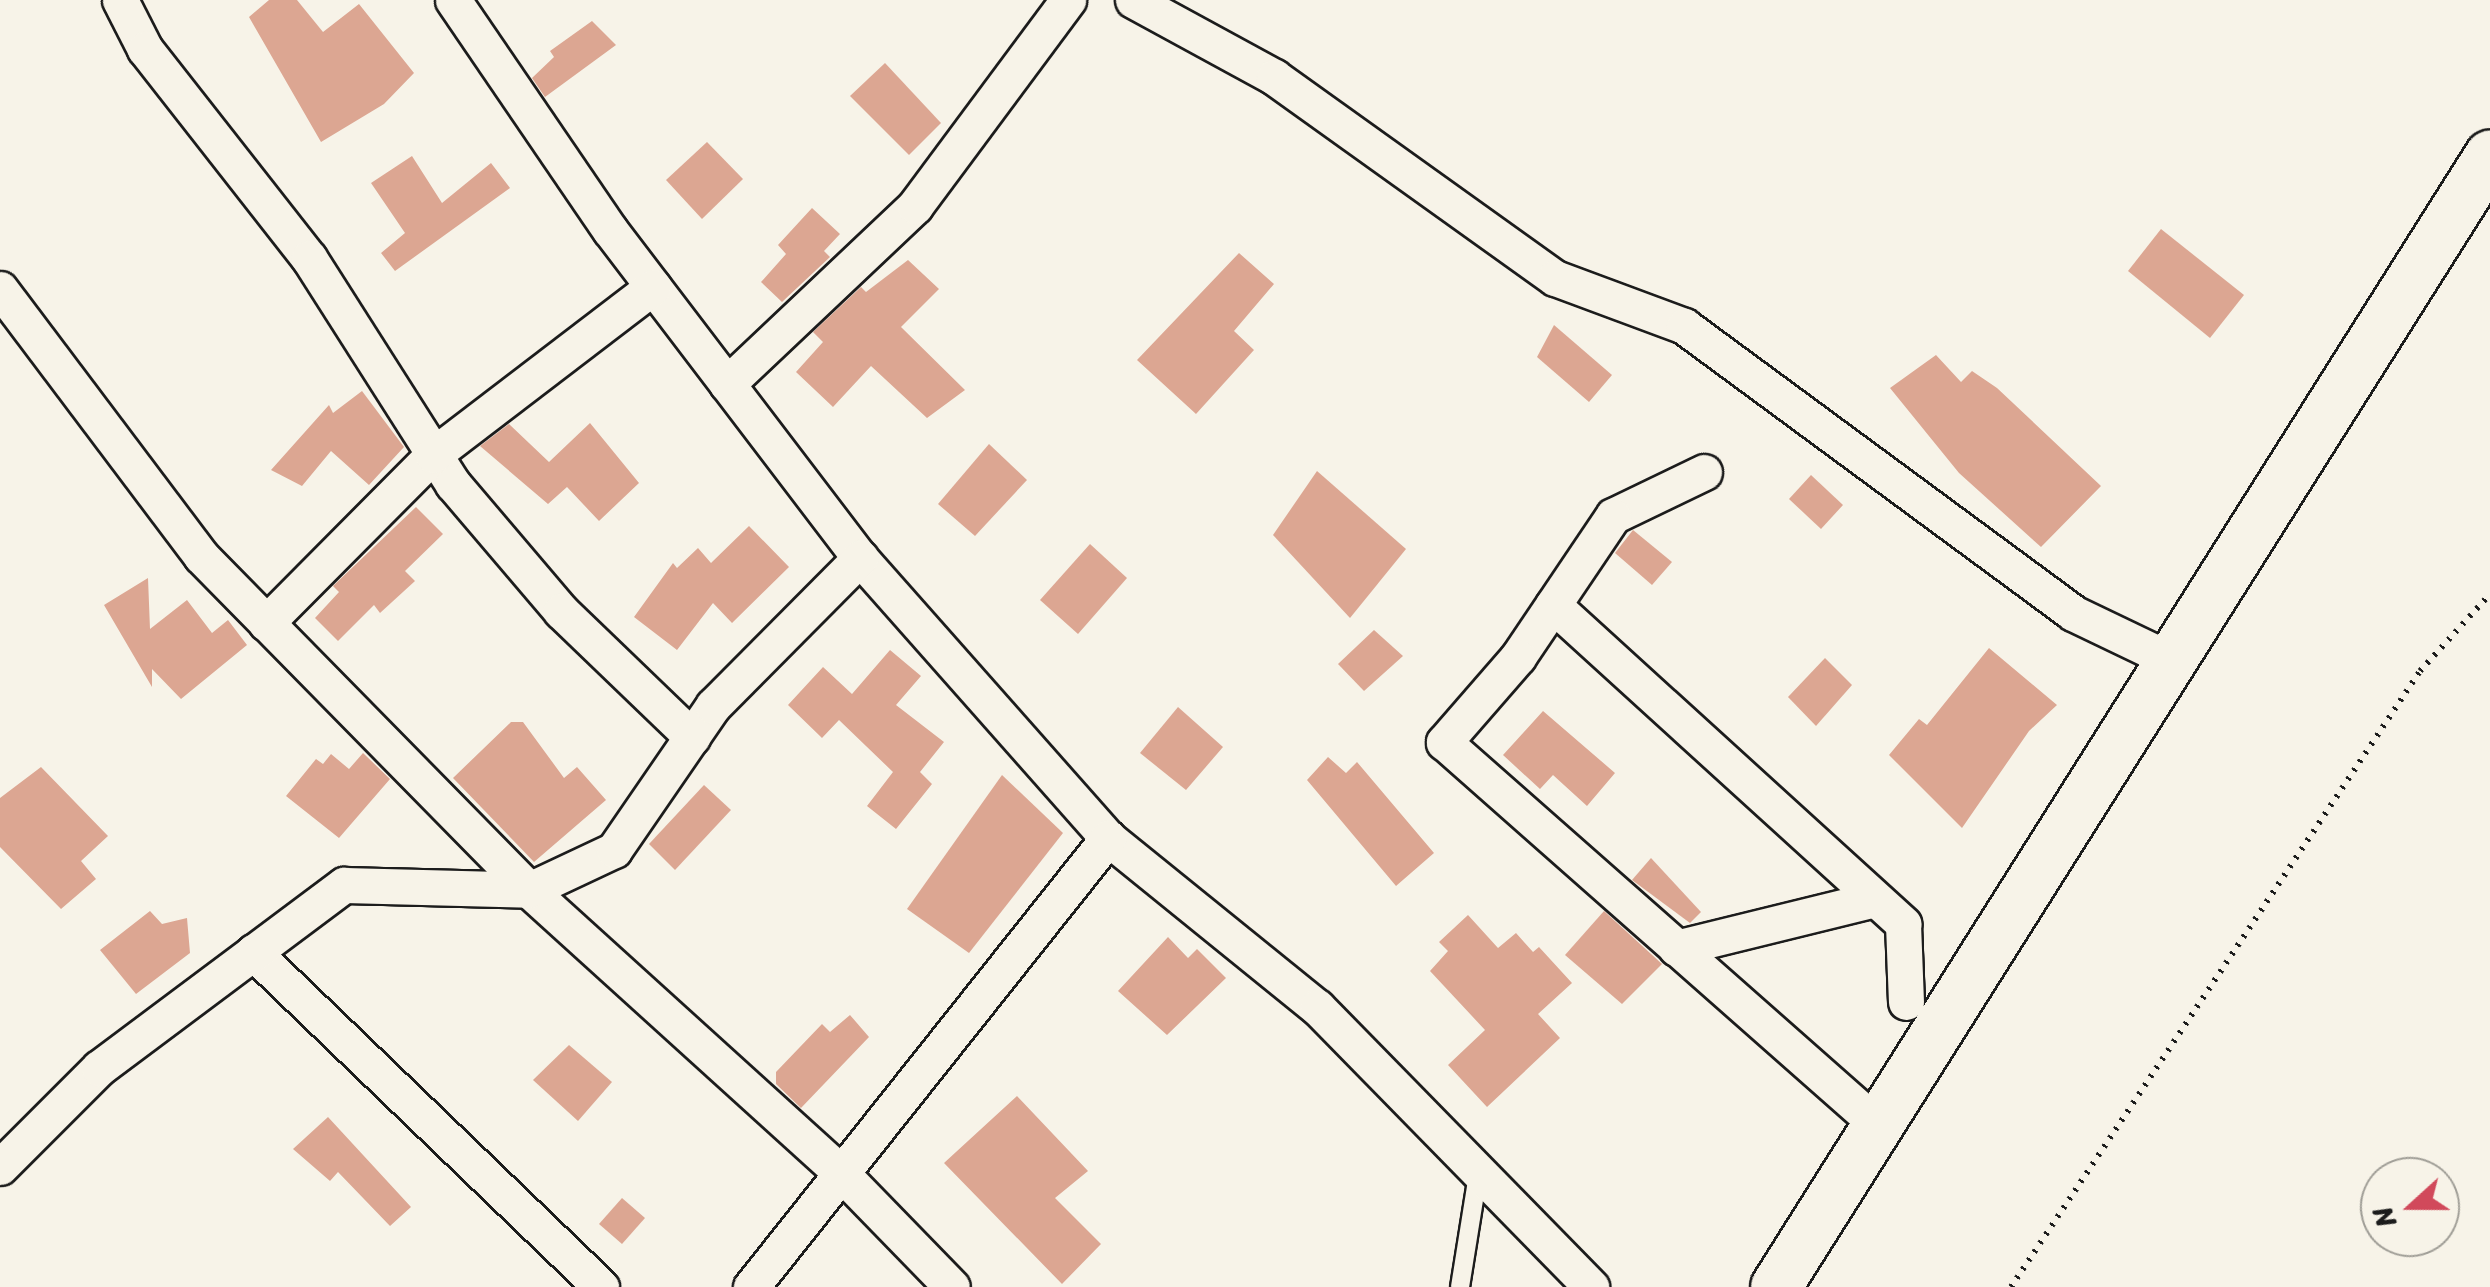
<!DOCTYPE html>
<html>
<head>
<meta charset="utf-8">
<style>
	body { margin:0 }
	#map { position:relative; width:2490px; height:1287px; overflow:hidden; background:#f7f3e8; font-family:Sriracha,sans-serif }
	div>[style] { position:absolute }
	.building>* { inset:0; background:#dca692 }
	.path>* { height:6px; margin-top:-3px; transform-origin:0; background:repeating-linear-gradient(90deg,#1c1c1c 0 2.5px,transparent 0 10.5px) }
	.roads { filter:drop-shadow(2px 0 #1c1c1c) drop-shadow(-2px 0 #1c1c1c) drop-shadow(0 2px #1c1c1c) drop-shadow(0 -2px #1c1c1c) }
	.service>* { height:18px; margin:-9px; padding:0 9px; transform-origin:9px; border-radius:9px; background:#f7f3e8 }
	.minor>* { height:35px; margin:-17.5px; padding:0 17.5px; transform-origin:17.5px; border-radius:17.5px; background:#f7f3e8 }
	.secondary>* { height:50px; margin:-25px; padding:0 25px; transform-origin:25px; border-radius:25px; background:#f7f3e8 }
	span { translate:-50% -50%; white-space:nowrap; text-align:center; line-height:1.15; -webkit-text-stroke:8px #f7f3e8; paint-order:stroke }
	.north { position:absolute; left:2360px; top:1157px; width:100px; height:100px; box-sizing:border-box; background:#f7f3e8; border:2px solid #9f9d96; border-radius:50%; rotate:249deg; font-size:28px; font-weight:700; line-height:40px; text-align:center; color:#1c1c1c }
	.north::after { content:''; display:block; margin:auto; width:35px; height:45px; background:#d1495b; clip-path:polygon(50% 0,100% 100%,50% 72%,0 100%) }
</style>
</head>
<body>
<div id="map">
	<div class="building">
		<i style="clip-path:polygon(269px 0,297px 0,323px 32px,359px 4px,414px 73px,384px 104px,321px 142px,249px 17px)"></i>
		<i style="clip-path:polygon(592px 21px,616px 45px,545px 97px,532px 78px,554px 57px,550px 51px)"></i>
		<i style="clip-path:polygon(885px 63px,941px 123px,909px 155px,850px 96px)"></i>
		<i style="clip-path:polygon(707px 142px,743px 179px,702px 219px,666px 180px)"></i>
		<i style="clip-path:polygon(412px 156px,442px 203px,491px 163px,510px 188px,395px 271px,381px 253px,405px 233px,371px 183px)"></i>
		<i style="clip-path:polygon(812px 208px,840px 234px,824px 251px,830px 257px,782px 302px,761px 282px,786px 254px,778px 245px)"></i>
		<i style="clip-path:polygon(2161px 229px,2244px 295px,2210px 338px,2128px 271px)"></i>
		<i style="clip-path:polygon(1239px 253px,1274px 284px,1234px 331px,1254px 350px,1196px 414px,1137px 360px)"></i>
		<i style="clip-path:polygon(908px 260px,939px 289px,901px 327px,965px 390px,927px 418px,871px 366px,833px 407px,796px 372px,823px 342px,813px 332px,861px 287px,866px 292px)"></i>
		<i style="clip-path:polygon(1554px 325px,1612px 375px,1589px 402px,1537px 357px)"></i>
		<i style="clip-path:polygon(1936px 355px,1961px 382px,1972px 371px,1997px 388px,2101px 486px,2041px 547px,1959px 473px,1890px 388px)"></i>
		<i style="clip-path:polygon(362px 391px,404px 447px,369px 485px,331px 451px,302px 486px,271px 470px,329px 405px,333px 413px)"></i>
		<i style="clip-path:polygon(590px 423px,639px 483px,599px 521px,567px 487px,548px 504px,480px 446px,509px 424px,549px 462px)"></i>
		<i style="clip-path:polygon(989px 444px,1027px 480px,975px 536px,938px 504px)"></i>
		<i style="clip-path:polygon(1317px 471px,1406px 549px,1350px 618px,1273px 535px)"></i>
		<i style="clip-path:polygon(1811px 475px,1843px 505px,1821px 529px,1789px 499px)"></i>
		<i style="clip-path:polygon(416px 507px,443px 534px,405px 571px,415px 581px,380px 613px,374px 605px,338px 641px,315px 618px,339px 592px,333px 586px)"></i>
		<i style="clip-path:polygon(749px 526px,789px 567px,732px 623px,713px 603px,677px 650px,634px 617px,673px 563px,677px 568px,698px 548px,711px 563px)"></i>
		<i style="clip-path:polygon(1633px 530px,1672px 562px,1652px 585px,1615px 553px)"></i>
		<i style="clip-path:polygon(1090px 544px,1127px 578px,1078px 634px,1040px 600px)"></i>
		<i style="clip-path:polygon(148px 578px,150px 629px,187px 600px,212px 633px,228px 620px,247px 645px,181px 699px,152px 669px,152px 687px,104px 605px)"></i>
		<i style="clip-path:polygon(1374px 630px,1403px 656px,1364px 691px,1338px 664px)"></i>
		<i style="clip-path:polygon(1989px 648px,2057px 705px,2029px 731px,1962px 828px,1889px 755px,1919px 719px,1927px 725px)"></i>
		<i style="clip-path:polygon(890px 650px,921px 676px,896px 705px,944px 742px,920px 772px,932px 784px,896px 829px,867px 806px,893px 772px,839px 720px,822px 738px,788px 705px,823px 667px,852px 694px)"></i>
		<i style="clip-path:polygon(1825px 658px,1852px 685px,1816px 726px,1788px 697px)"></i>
		<i style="clip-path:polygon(1178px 707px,1223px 747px,1186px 790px,1140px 753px)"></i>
		<i style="clip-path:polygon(1543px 711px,1615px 773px,1587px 806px,1553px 775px,1540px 789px,1503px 755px)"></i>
		<i style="clip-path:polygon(511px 722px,523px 722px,564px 778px,577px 767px,606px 800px,534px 862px,453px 778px)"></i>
		<i style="clip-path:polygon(363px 753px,390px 779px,339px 838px,286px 796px,316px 759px,323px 764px,331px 754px,349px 769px)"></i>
		<i style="clip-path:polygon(1328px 757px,1346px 773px,1357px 762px,1434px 853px,1396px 886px,1307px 780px)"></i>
		<i style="clip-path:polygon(41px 767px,108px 836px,81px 861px,96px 879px,61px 909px,0 847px,0 798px)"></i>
		<i style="clip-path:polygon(1002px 775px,1063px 833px,969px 953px,907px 909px)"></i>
		<i style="clip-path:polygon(704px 785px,731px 810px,675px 870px,649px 844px)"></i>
		<i style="clip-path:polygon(1651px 858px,1701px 912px,1690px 923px,1632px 880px)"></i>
		<i style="clip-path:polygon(150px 911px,162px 924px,187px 918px,190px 953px,136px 994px,100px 950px)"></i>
		<i style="clip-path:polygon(1604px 911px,1662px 964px,1622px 1004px,1565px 955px)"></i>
		<i style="clip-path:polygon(1468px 915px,1498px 948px,1516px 933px,1533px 952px,1539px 947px,1572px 983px,1538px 1014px,1560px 1038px,1487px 1107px,1448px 1065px,1485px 1030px,1430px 971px,1448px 951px,1439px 942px)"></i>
		<i style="clip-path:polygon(1168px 937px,1188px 958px,1197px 949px,1226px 978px,1167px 1035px,1118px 991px)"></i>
		<i style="clip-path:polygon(850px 1015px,869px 1037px,801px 1108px,776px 1084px,776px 1072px,822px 1024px,830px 1032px)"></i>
		<i style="clip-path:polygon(569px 1045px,612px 1082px,578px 1121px,533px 1080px)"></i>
		<i style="clip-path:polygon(1017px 1096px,1088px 1171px,1055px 1198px,1101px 1244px,1062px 1284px,944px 1163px)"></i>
		<i style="clip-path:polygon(328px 1117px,411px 1207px,390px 1226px,338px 1172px,330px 1181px,293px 1149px)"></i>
		<i style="clip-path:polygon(622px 1198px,645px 1218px,622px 1244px,599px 1224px)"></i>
	</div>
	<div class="path">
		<i style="left:2011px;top:1287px;width:739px;rotate:-56.42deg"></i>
		<i style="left:2420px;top:671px;width:104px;rotate:-47.7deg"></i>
	</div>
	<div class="roads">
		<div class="service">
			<i style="left:1460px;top:1287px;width:113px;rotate:-80.9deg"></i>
		</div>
		<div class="minor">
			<i style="left:120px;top:0;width:55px;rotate:63deg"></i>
			<i style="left:145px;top:49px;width:266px;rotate:51.9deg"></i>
			<i style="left:309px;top:258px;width:268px;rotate:57.5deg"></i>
			<i style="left:453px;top:484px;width:167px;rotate:49.6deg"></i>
			<i style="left:561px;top:611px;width:182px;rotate:43.9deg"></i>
			<i style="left:453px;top:0;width:278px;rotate:55.7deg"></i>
			<i style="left:610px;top:230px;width:412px;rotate:52.7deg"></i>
			<i style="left:860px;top:558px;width:374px;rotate:48.5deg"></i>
			<i style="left:1108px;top:838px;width:269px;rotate:39deg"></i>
			<i style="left:1317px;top:1007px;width:392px;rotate:45.6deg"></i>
			<i style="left:1133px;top:0;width:161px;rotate:28.6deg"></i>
			<i style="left:1274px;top:77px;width:345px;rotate:35.6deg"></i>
			<i style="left:1555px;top:278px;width:138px;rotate:20.4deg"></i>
			<i style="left:1684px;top:326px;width:483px;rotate:36.4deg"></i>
			<i style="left:2073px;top:613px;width:109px;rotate:25.6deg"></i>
			<i style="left:0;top:289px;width:334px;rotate:53deg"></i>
			<i style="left:201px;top:556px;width:468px;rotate:45.5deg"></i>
			<i style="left:529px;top:890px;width:427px;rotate:42.2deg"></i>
			<i style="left:845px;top:1177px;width:153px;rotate:45.8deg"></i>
			<i style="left:727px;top:384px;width:259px;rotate:-43.4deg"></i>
			<i style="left:915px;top:206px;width:257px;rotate:-53.4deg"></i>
			<i style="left:1704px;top:472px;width:101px;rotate:154.2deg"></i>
			<i style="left:1613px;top:516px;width:170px;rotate:124deg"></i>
			<i style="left:1518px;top:657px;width:113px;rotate:131deg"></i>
			<i style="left:1444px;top:742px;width:579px;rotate:41.43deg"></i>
			<i style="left:1553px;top:605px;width:474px;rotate:42.3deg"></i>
			<i style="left:1903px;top:924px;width:78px;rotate:87.8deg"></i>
			<i style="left:266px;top:623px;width:237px;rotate:-45.2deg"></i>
			<i style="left:433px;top:455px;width:277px;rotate:-37.4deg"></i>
			<i style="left:1676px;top:948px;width:205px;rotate:-13.8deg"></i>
			<i style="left:253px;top:952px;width:483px;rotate:43.9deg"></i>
			<i style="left:0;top:1167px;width:140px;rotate:-45deg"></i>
			<i style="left:99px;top:1068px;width:306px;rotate:-36.8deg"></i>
			<i style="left:344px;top:885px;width:185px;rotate:1.5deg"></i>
			<i style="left:529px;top:890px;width:94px;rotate:-25.2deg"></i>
			<i style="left:614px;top:850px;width:175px;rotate:-55.5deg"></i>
			<i style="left:713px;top:706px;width:209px;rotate:-45.2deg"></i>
			<i style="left:751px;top:1287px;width:574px;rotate:-51.51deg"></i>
		</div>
		<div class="secondary">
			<i style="left:1776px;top:1287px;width:1338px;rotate:-57.74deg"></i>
		</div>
	</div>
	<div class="north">N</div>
</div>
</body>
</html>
